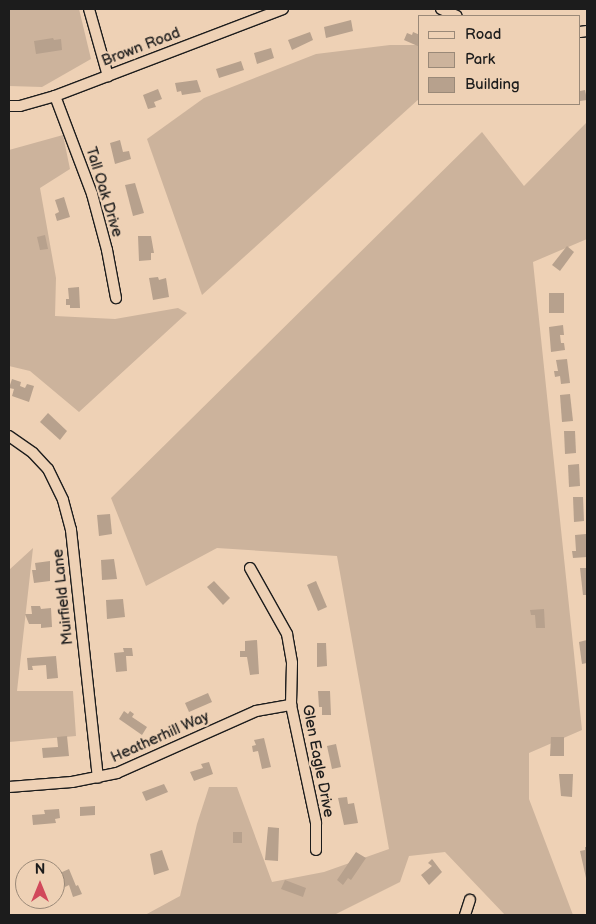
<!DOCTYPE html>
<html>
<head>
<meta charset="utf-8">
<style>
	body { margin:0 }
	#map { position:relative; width:596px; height:924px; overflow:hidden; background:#eed1b5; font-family:"Balsamiq Sans",sans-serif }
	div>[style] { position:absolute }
	.green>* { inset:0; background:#ccb39c }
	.building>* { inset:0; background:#b7a18d }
	.roads { filter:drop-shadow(1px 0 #1c1c1c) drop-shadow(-1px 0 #1c1c1c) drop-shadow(0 1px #1c1c1c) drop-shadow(0 -1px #1c1c1c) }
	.minor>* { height:10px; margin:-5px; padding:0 5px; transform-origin:5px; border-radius:5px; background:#eed1b5 }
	span { translate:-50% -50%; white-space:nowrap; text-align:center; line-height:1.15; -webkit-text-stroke:4.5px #eed1b5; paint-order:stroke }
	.street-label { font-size:15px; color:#1c1c1c }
	.frame { position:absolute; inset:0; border:10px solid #1c1c1c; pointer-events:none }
	.legend { position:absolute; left:418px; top:15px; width:162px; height:90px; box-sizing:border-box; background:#eed1b5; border:1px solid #9a8978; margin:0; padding:6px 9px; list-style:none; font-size:15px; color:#1c1c1c }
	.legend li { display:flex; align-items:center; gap:10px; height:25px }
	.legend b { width:25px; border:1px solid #9a8978 }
	.north { position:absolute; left:15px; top:859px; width:50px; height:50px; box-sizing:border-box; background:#eed1b5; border:1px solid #9a8978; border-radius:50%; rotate:0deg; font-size:14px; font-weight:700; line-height:20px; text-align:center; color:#1c1c1c }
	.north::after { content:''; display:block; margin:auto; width:18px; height:22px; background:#d1495b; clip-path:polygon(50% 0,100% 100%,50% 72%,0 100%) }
</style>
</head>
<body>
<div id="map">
	<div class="green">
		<i style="clip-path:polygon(9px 9px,79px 9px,91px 59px,42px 87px,9px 86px)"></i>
		<i style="clip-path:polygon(390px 45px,420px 45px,420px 98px,202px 295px,147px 139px,204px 98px,316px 54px)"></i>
		<i style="clip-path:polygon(587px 122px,587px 239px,533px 262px,582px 730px,529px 753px,529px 799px,573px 915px,505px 915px,445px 852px,409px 856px,400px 882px,334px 915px,145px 915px,180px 896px,197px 824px,209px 787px,237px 787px,272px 882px,324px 872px,389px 849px,337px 556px,217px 548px,146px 586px,111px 498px,482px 132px,524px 186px)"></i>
		<i style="clip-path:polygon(63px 135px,70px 169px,40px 188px,56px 278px,55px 316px,115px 319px,178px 308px,187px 313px,79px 412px,30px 371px,9px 366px,9px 150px)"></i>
		<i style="clip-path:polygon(33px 548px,17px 691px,73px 691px,76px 736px,9px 742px,9px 570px)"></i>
	</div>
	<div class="building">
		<i style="clip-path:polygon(351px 20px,353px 31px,326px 38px,324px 27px)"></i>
		<i style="clip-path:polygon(310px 32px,313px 40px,292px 50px,288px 40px)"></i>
		<i style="clip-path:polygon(413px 32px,420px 35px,420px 47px,404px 40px,407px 33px,412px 35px)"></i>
		<i style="clip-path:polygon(53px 38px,54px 40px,61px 39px,62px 50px,36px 54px,34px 41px)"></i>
		<i style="clip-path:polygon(271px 48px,274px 58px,257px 64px,254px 53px)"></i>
		<i style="clip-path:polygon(241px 61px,244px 70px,219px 78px,216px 69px)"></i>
		<i style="clip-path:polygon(197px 80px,201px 92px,182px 95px,181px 91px,177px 92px,175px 83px)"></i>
		<i style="clip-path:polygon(158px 89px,162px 99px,154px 102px,156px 107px,148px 109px,143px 95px)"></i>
		<i style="clip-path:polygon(585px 90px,587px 100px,580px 101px,580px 91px)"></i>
		<i style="clip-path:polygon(120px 140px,123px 152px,129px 151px,131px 159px,115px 164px,110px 143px)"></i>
		<i style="clip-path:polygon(135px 183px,144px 213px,133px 216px,125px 185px)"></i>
		<i style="clip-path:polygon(64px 197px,70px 217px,57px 221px,55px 214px,59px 212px,55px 200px)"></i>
		<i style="clip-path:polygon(45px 235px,48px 249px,40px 250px,37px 237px)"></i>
		<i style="clip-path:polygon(138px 236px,151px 236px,154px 253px,151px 253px,151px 260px,139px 261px)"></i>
		<i style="clip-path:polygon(567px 246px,574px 252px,560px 271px,552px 265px)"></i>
		<i style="clip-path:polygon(158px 277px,159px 280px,166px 278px,169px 297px,153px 300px,149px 278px)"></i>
		<i style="clip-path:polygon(79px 287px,80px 308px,70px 308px,70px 305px,66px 305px,66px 299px,69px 299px,68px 288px)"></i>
		<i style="clip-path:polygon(549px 293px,564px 293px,564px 313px,549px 313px)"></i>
		<i style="clip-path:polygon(563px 325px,564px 335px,560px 335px,561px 343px,564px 343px,565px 350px,551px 352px,549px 327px)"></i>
		<i style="clip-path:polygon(567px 359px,570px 383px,561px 384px,560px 376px,555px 377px,554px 371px,558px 371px,556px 360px)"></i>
		<i style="clip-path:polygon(12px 379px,21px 382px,20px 386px,25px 388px,27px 384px,34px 386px,29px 402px,12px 396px,14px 389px,9px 388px)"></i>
		<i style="clip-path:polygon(570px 394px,573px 421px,562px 422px,560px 395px)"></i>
		<i style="clip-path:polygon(48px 413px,67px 431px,60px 440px,40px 422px)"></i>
		<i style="clip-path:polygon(564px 431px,575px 431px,576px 453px,565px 454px)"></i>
		<i style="clip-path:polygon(579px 464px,580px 486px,569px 487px,568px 465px)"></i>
		<i style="clip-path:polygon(573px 497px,583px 497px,584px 521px,574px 522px)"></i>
		<i style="clip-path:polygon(110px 514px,112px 534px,99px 536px,97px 515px)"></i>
		<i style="clip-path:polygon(586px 534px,587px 557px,573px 558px,572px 551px,576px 551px,575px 535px)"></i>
		<i style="clip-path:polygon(114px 559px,117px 579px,102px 580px,101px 560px)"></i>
		<i style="clip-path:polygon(50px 561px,50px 581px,34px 583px,32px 570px,36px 570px,35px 563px)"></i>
		<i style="clip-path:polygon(580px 568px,587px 568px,587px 595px,583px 595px)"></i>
		<i style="clip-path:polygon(214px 581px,230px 598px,223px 605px,207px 587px)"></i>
		<i style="clip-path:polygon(316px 581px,327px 607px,318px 611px,307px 585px)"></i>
		<i style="clip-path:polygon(123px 599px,125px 617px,107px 619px,106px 600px)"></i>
		<i style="clip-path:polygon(31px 606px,40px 606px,41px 609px,51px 608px,52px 627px,41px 628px,41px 624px,29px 624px,25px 614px,32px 614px)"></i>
		<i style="clip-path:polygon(544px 609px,545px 628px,536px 628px,535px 615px,531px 615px,530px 610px)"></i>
		<i style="clip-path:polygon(257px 640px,259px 674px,250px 675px,247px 657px,240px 657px,240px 651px,245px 651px,245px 641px)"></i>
		<i style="clip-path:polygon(587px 640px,587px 663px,582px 664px,579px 642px)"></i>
		<i style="clip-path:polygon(317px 643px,326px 643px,327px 666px,317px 667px)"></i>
		<i style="clip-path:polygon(123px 648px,132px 648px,133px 656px,126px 656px,127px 671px,116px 672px,114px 653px,124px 652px)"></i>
		<i style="clip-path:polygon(56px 656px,58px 678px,47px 679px,46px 665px,32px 666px,33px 670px,28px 670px,27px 658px)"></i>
		<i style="clip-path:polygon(318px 691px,330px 691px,331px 715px,322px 715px,322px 707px,319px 707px)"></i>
		<i style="clip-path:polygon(208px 693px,212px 702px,189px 712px,185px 703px)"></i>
		<i style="clip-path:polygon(124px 711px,128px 714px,130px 711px,134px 714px,132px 717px,147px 727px,142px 735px,119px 719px)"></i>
		<i style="clip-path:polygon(67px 736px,69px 756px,43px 758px,42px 748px,58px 747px,57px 737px)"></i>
		<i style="clip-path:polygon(551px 737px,564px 737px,564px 756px,550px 756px)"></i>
		<i style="clip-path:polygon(264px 738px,271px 767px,262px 769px,258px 751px,253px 752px,252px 746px,256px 745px,254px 740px)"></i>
		<i style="clip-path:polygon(336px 744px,341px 767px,332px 769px,327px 746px)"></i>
		<i style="clip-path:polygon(209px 762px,213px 774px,194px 781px,190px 772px,203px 768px,201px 764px)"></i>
		<i style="clip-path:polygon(559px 774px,573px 774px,572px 797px,561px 796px)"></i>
		<i style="clip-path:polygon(164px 784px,168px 792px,146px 801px,142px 792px)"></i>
		<i style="clip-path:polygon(347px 797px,348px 804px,354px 803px,358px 823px,344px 825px,338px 798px)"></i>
		<i style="clip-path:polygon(95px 806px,95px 815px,80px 816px,80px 807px)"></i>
		<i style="clip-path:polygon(59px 809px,60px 818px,55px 819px,56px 823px,33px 825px,32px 815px,45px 814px,44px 810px)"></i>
		<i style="clip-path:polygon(268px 827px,279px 828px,278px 861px,265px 860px)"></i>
		<i style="clip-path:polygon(233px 832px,242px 832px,242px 843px,233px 843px)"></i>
		<i style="clip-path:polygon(585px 847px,587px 847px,586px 878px,580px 851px,585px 850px)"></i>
		<i style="clip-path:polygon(162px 850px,169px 870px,154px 875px,150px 854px)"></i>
		<i style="clip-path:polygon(356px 852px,366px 858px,351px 880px,348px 878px,343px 885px,337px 880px)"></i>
		<i style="clip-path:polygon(432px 859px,442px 872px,429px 885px,421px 875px,432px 866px,428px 863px)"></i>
		<i style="clip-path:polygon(69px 869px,76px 886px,78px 885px,82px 894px,73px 897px,69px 885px,65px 887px,60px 873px)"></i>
		<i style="clip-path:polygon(285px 880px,306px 888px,303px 897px,281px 889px)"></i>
	</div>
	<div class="roads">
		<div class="minor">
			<i style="left:89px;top:9px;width:70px;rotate:74.2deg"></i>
			<i style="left:441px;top:9px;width:17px;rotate:24deg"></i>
			<i style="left:580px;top:32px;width:7px;rotate:-8deg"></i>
			<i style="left:55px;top:96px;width:105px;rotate:69.3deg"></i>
			<i style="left:92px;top:194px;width:58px;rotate:75deg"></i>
			<i style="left:107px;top:250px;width:49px;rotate:79.4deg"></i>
			<i style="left:9px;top:106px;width:11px"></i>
			<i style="left:20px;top:106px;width:36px;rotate:-16deg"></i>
			<i style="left:55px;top:96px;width:244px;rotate:-20.9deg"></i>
			<i style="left:9px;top:436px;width:29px;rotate:35deg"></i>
			<i style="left:33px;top:453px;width:22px;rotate:47deg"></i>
			<i style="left:48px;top:469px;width:34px;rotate:64deg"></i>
			<i style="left:63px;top:500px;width:31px;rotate:75deg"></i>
			<i style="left:71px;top:530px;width:249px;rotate:83.8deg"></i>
			<i style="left:250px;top:568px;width:76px;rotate:60.7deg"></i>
			<i style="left:287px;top:634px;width:29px;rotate:80deg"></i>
			<i style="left:292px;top:663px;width:42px;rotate:91.4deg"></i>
			<i style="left:291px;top:705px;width:121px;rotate:78deg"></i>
			<i style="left:316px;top:823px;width:27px;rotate:90deg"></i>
			<i style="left:9px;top:787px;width:63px;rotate:-4.5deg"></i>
			<i style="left:72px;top:782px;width:46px;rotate:-11.3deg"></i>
			<i style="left:117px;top:773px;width:152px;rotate:-24deg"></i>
			<i style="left:256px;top:711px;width:36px;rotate:-10deg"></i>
			<i style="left:465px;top:915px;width:16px;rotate:-72deg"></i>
		</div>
	</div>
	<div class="street-label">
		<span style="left:141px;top:47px;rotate:-21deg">Brown Road</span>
		<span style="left:104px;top:192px;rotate:73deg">Tall Oak Drive</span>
		<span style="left:63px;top:597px;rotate:-96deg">Muirfield Lane</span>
		<span style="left:160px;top:737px;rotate:-24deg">Heatherhill Way</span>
		<span style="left:318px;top:761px;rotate:79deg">Glen Eagle Drive</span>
	</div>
	<div class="frame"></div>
	<ul class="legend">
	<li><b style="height:6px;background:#eed1b5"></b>Road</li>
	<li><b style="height:14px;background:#ccb39c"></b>Park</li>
	<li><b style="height:14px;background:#b7a18d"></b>Building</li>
	</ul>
	<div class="north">N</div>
</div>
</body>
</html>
